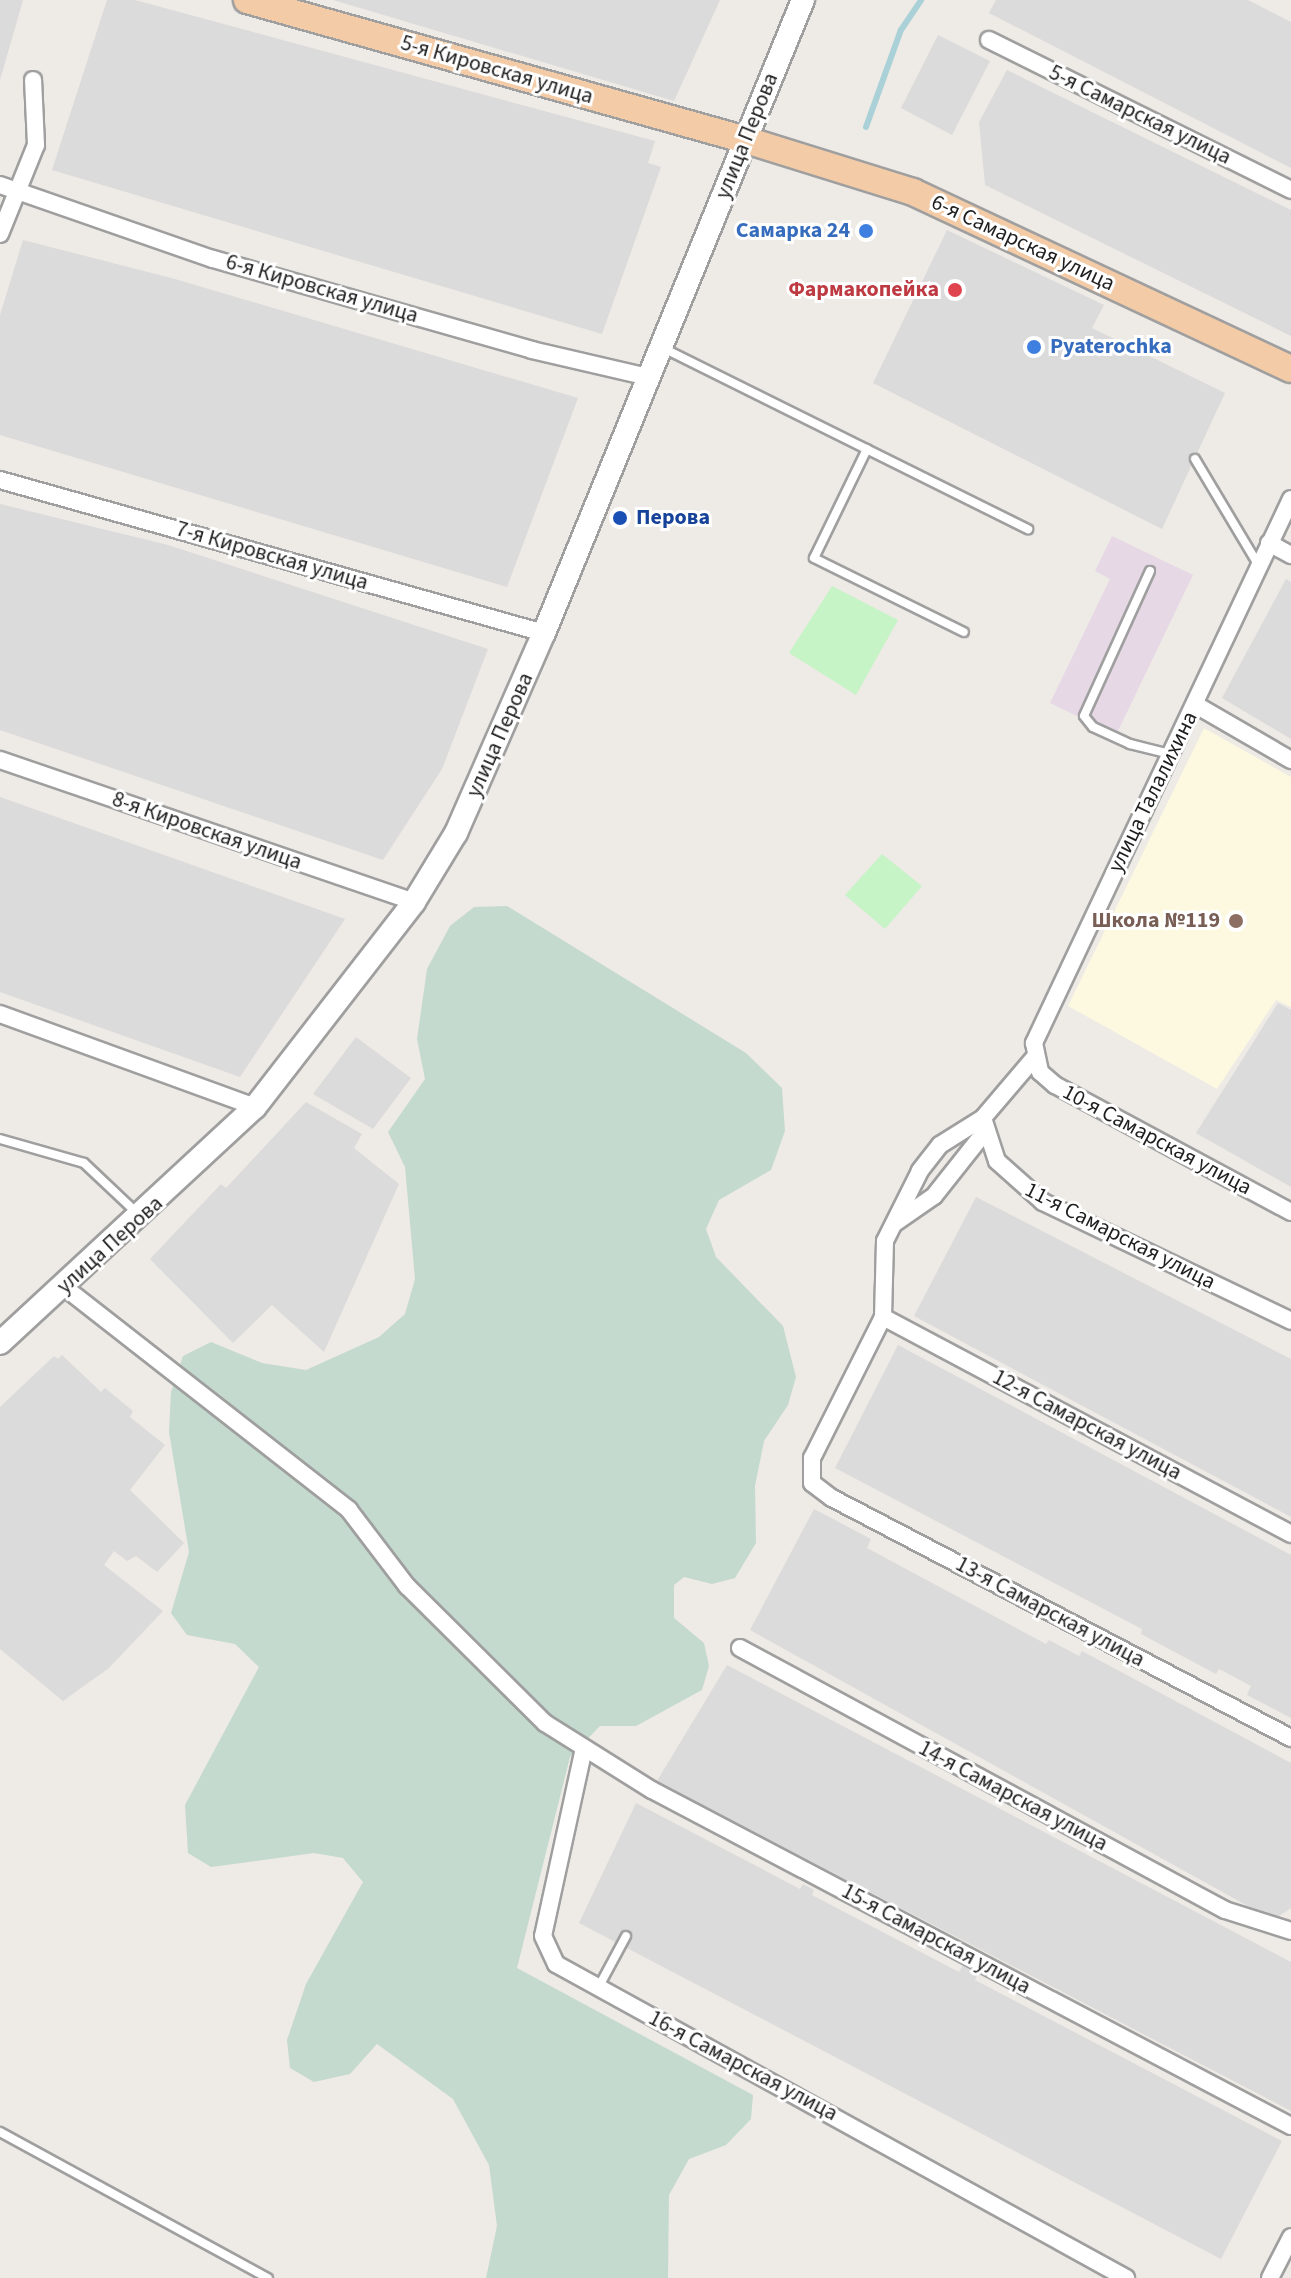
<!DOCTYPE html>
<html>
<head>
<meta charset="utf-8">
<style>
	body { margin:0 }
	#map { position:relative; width:1291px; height:2278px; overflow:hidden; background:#eeeae5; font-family:"Source Sans 3",sans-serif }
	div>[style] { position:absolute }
	.residential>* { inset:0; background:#dcdbdb }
	.industrial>* { inset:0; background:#e6d8e5 }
	.education>* { inset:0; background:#fcf9e0 }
	.wetland>* { inset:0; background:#c4dace }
	.park>* { inset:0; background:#c6f4c6 }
	.stream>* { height:6px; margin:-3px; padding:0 3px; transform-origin:3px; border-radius:3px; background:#aad1d7 }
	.roads { filter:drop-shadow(2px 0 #9f9f9f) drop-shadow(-2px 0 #9f9f9f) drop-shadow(0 2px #9f9f9f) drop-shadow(0 -2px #9f9f9f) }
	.service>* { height:8px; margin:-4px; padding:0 4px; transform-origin:4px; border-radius:4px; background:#fff }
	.minor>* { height:16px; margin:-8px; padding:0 8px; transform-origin:8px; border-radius:8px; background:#fff }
	.tertiary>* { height:22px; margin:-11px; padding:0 11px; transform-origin:11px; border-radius:11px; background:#fff }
	.primary>* { height:26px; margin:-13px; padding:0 13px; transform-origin:13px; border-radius:13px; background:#f3cba6 }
	.dots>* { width:22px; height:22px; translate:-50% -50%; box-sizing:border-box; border:4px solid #fff; border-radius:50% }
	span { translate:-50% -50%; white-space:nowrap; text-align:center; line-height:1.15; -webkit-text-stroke:6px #fff; paint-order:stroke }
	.street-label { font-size:22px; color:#1e1e1e }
	.shop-label { font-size:22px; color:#366cbe; font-weight:700 }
	.right { translate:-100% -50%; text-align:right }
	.left { translate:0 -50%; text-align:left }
	.health-label { font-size:22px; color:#be3a42; font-weight:700 }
	.transit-label { font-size:22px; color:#164399; font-weight:700 }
	.education-label { font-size:22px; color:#785e54; font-weight:700 }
</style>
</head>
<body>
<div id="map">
	<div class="residential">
		<i style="clip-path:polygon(0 0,23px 0,0 80px)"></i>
		<i style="clip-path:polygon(107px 0,135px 0,655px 141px,648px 163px,661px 167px,602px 334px,52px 170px)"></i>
		<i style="clip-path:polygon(333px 0,720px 0,674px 101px)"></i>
		<i style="clip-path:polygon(996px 0,1248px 0,1291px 22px,1291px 168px,989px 13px)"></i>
		<i style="clip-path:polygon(938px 35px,990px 61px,952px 135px,901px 108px)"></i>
		<i style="clip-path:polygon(1007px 70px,1291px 210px,1291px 336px,985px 185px,979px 122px)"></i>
		<i style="clip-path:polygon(947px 230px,1104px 305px,1092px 328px,1225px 393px,1162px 529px,873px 383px)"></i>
		<i style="clip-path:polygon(23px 240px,175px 279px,578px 398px,507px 587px,0 435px,0 315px)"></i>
		<i style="clip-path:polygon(0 504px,168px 545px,488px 649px,442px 769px,383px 860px,0 730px)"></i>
		<i style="clip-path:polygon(1286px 579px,1291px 582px,1291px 739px,1222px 698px)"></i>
		<i style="clip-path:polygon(0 797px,345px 919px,240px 1077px,0 992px)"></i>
		<i style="clip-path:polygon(1278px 1003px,1291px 1010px,1291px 1187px,1196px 1133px)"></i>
		<i style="clip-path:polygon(356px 1037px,411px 1078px,373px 1129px,313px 1094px)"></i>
		<i style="clip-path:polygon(306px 1102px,362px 1134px,354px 1148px,399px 1184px,324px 1352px,272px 1305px,233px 1343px,150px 1259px,221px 1184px,226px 1188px)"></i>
		<i style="clip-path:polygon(976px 1197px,1291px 1359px,1291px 1517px,914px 1316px)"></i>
		<i style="clip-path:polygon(898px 1345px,1291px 1555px,1291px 1718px,1247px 1695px,1251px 1686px,1219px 1669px,1216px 1674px,1141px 1634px,1142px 1629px,835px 1468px)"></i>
		<i style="clip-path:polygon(62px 1355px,101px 1392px,105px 1388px,133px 1411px,130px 1417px,165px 1445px,130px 1490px,184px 1543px,157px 1572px,136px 1556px,127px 1561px,114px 1551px,104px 1565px,163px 1611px,109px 1668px,63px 1701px,0 1649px,0 1407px,54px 1356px,58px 1359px)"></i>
		<i style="clip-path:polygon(814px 1509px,871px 1539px,867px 1548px,1046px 1644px,1049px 1640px,1079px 1656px,1082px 1651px,1291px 1763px,1291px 1908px,1273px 1920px,750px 1630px)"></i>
		<i style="clip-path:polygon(727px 1665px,1291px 1962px,1291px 2111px,657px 1781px)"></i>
		<i style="clip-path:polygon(636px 1803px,800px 1889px,803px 1884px,814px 1890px,812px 1895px,959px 1972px,963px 1965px,978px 1973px,975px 1980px,1282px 2141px,1221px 2259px,579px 1923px)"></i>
	</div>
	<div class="industrial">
		<i style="clip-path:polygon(1112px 536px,1193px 575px,1116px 735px,1050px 703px,1110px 579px,1095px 571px)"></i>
	</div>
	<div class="education">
		<i style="clip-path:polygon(1204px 728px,1291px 777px,1291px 1007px,1276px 1000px,1217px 1089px,1068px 1006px)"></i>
	</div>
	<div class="wetland">
		<i style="clip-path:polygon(507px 906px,746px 1053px,782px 1088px,785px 1131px,771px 1170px,719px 1200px,706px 1229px,716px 1257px,783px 1326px,796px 1377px,788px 1405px,764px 1441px,755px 1486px,756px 1543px,735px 1578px,712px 1584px,684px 1577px,674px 1585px,674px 1618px,704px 1643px,709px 1666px,702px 1690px,636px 1726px,600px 1726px,570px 1757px,517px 1968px,753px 2095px,751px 2119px,726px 2145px,689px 2159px,669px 2195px,668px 2278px,486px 2278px,497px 2226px,489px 2165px,453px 2099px,377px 2044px,350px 2074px,314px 2082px,290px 2068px,287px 2040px,306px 1984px,363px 1882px,343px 1858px,314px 1853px,211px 1867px,188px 1853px,185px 1805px,259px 1667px,235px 1644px,187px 1635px,171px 1613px,189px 1552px,169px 1432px,171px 1392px,183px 1356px,211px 1342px,262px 1363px,306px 1370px,379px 1337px,405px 1314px,415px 1279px,405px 1167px,388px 1132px,425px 1079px,417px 1039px,427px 969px,450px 926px,474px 907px)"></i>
	</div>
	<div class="park">
		<i style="clip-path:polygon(832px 586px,898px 620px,856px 695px,789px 653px)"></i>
		<i style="clip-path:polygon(882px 854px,922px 886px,885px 929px,845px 895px)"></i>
	</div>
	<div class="stream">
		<i style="left:866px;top:127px;width:103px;rotate:-70.2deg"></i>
		<i style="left:901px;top:30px;width:36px;rotate:-56deg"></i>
	</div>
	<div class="roads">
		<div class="service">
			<i style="left:661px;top:347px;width:410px;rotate:26.4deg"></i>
			<i style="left:867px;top:449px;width:121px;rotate:115.9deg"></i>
			<i style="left:814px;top:558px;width:167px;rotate:26.3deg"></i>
			<i style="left:1195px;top:459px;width:125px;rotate:59.1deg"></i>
			<i style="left:1150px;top:571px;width:159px;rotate:114.5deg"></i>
			<i style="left:1084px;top:716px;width:14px;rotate:51deg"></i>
			<i style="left:1093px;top:727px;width:41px;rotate:24.7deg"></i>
			<i style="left:1130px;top:744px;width:41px;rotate:14deg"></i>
			<i style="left:0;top:1139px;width:87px;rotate:15.9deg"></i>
			<i style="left:84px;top:1163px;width:76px;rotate:43.4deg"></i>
			<i style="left:598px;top:1988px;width:59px;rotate:-61.7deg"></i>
			<i style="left:0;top:2132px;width:305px;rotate:28.6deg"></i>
		</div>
		<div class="minor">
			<i style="left:989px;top:40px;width:337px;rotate:26.4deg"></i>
			<i style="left:0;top:185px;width:225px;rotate:19.2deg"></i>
			<i style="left:213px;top:259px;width:332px;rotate:15.9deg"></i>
			<i style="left:532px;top:350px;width:119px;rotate:13.1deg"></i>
			<i style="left:0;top:234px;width:96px;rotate:-68deg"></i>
			<i style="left:36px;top:145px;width:65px;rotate:-92.6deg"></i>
			<i style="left:0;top:480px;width:565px;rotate:15.71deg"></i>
			<i style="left:1291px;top:499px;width:602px;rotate:115.29deg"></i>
			<i style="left:1034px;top:1043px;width:30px;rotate:78deg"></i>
			<i style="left:1040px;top:1072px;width:20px;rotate:41deg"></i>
			<i style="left:1055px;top:1085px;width:268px;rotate:28.3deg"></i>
			<i style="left:1269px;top:543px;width:25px;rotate:29deg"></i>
			<i style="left:1196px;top:705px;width:110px;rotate:30.1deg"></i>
			<i style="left:0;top:760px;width:438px;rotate:18.9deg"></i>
			<i style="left:0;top:1014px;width:271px;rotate:20deg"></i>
			<i style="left:1034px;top:1058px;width:79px;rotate:130.4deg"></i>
			<i style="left:983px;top:1118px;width:51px;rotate:147.9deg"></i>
			<i style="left:940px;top:1145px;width:33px;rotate:128deg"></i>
			<i style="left:920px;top:1171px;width:78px;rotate:116.6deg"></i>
			<i style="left:885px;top:1241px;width:76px;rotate:91.5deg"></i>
			<i style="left:883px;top:1317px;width:158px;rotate:116.7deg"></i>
			<i style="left:812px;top:1458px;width:25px;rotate:90deg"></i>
			<i style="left:812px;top:1483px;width:25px;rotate:37deg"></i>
			<i style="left:832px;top:1498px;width:518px;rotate:27.6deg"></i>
			<i style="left:983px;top:1118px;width:45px;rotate:72deg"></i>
			<i style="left:997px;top:1161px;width:62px;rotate:41.7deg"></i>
			<i style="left:1043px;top:1202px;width:275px;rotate:25.6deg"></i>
			<i style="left:895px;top:1223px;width:47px;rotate:-34.7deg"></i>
			<i style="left:934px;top:1196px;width:80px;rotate:-51.6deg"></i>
			<i style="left:64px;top:1287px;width:362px;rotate:38deg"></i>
			<i style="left:349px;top:1510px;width:96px;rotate:52.7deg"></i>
			<i style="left:407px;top:1586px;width:194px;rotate:44.8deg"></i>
			<i style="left:545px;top:1723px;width:126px;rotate:32.1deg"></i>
			<i style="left:652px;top:1790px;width:722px;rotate:27.74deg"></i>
			<i style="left:883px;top:1317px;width:462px;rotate:28deg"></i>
			<i style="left:740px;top:1648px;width:551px;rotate:28.38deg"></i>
			<i style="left:1225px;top:1910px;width:69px;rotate:17.7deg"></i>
			<i style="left:584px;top:1748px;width:192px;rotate:102.3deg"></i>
			<i style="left:543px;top:1936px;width:31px;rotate:65deg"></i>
			<i style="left:556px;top:1964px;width:651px;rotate:28.85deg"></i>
			<i style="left:1270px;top:2278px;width:46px;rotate:-62.9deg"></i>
		</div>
		<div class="tertiary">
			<i style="left:0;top:1343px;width:347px;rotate:-42.8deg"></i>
			<i style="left:255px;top:1107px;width:259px;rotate:-52.2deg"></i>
			<i style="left:414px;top:902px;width:81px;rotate:-58.7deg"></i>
			<i style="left:456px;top:833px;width:219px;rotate:-66.3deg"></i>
			<i style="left:544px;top:633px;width:684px;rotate:-67.75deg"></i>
		</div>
		<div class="primary">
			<i style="left:247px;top:0;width:518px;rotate:15.67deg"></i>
			<i style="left:746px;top:140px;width:175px;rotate:17.3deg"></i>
			<i style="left:913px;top:192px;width:417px;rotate:25.1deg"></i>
		</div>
	</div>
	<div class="dots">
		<i style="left:866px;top:231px;background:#3f7fe0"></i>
		<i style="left:955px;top:290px;background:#e0444e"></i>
		<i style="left:1034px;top:347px;background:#3f7fe0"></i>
		<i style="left:620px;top:518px;background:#1a4fb4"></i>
		<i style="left:1236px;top:921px;background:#8d6e63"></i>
	</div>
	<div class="street-label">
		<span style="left:497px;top:70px;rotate:16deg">5-я Кировская улица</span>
		<span style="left:1140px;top:115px;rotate:26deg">5-я Самарская улица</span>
		<span style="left:747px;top:136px;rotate:-68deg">улица Перова</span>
		<span style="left:1023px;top:243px;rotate:25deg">6-я Самарская улица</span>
		<span style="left:322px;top:289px;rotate:16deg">6-я Кировская улица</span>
		<span style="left:272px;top:556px;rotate:16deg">7-я Кировская улица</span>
		<span style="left:500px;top:735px;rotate:-66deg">улица Перова</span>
		<span style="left:1153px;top:792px;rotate:-64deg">улица Талалихина</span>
		<span style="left:207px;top:831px;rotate:19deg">8-я Кировская улица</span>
		<span style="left:1157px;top:1140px;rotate:28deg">10-я Самарская улица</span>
		<span style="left:1120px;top:1236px;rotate:27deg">11-я Самарская улица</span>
		<span style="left:110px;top:1245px;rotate:-42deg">улица Перова</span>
		<span style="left:1087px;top:1425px;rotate:28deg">12-я Самарская улица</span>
		<span style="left:1050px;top:1612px;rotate:28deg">13-я Самарская улица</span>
		<span style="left:1013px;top:1796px;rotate:28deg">14-я Самарская улица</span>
		<span style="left:936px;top:1939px;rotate:28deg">15-я Самарская улица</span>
		<span style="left:743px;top:2066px;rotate:28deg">16-я Самарская улица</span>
	</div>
	<div class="shop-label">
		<span class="right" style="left:850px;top:231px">Самарка 24</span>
		<span class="left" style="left:1050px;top:347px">Pyaterochka</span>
	</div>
	<div class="health-label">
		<span class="right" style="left:939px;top:290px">Фармакопейка</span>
	</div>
	<div class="transit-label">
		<span class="left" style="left:636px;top:518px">Перова</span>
	</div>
	<div class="education-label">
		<span class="right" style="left:1220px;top:921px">Школа №119</span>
	</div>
</div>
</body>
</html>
